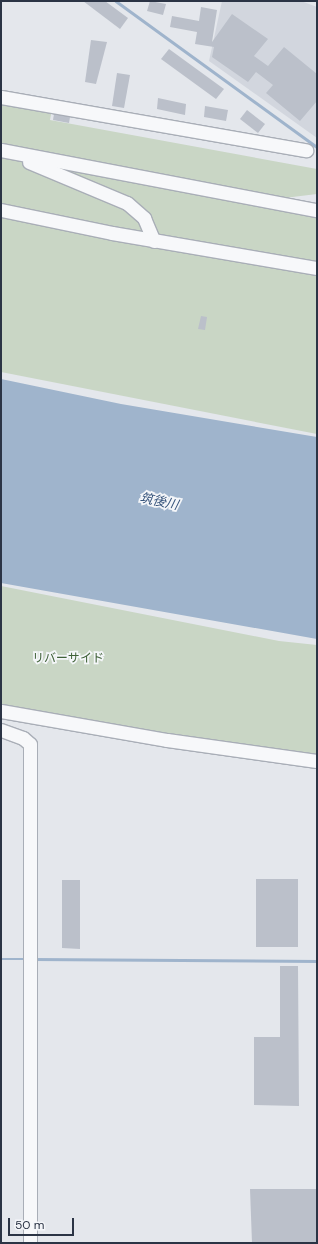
<!DOCTYPE html>
<html>
<head>
<meta charset="utf-8">
<style>
	body { margin:0 }
	#map { position:relative; width:318px; height:1244px; overflow:hidden; background:#e4e7ec; font-family:"DM Sans","Noto Sans JP",sans-serif }
	div>[style] { position:absolute }
	.built>* { inset:0; background:#d2d6de }
	.green>* { inset:0; background:#c9d6c5 }
	.water>* { inset:0; background:#9fb4cc }
	.stream>* { height:2.5px; margin:-1.25px; padding:0 1.25px; transform-origin:1.25px; border-radius:1.25px; background:#9fb4cc }
	.building>* { inset:0; background:#bbc0ca }
	.roads { filter:drop-shadow(1px 0 #a9aeb7) drop-shadow(-1px 0 #a9aeb7) drop-shadow(0 1px #a9aeb7) drop-shadow(0 -1px #a9aeb7) }
	.minor>* { height:13px; margin:-6.5px; padding:0 6.5px; transform-origin:6.5px; border-radius:6.5px; background:#f7f8fa }
	span { translate:-50% -50%; white-space:nowrap; text-align:center; line-height:1.15; -webkit-text-stroke:3.5px #f4f6f9; paint-order:stroke }
	.park-label { font-size:12px; color:#3f6138 }
	.water-label { font-size:13px; color:#34527a; font-style:italic }
	.frame { position:absolute; inset:0; border:2px solid #2b3445; pointer-events:none }
	.scale { position:absolute; left:8px; top:1218px; width:66px; height:18px; box-sizing:border-box; border:2px solid #2b3445; border-top:0; padding-left:5px; font-size:12px; line-height:14px; white-space:nowrap; color:#2b3445; -webkit-text-stroke:3px #f4f6f9; paint-order:stroke }
</style>
</head>
<body>
<div id="map">
	<div class="built">
		<i style="clip-path:polygon(222px 1px,301px 1px,317px 7px,317px 138px,209px 61px)"></i>
	</div>
	<div class="green">
		<i style="clip-path:polygon(1px 100px,52px 109px,50px 120px,317px 169px,317px 194px,276px 199px,1px 144px)"></i>
		<i style="clip-path:polygon(1px 155px,317px 206px,317px 434px,1px 372px)"></i>
		<i style="clip-path:polygon(1px 586px,279px 641px,317px 645px,317px 757px,155px 733px,1px 705px)"></i>
	</div>
	<div class="water">
		<i style="clip-path:polygon(1px 379px,121px 404px,317px 437px,317px 639px,1px 583px)"></i>
	</div>
	<div class="stream">
		<i style="left:116px;top:1px;width:248px;rotate:36deg"></i>
		<i style="left:1px;top:959px;width:25px"></i>
		<i style="left:33px;top:959px;width:284px;rotate:0.4deg"></i>
	</div>
	<div class="building">
		<i style="clip-path:polygon(83px 1px,105px 1px,128px 18px,120px 29px)"></i>
		<i style="clip-path:polygon(150px 1px,166px 4px,163px 15px,147px 11px)"></i>
		<i style="clip-path:polygon(201px 7px,217px 10px,212px 42px,232px 14px,268px 39px,254px 56px,268px 66px,284px 47px,317px 74px,317px 101px,300px 121px,266px 93px,273px 85px,256px 72px,248px 82px,212px 57px,214px 47px,195px 44px,197px 32px,170px 27px,172px 16px,199px 21px)"></i>
		<i style="clip-path:polygon(91px 40px,107px 42px,96px 84px,85px 82px)"></i>
		<i style="clip-path:polygon(169px 49px,224px 89px,216px 99px,161px 59px)"></i>
		<i style="clip-path:polygon(117px 73px,130px 75px,124px 108px,112px 106px)"></i>
		<i style="clip-path:polygon(158px 98px,186px 104px,185px 115px,157px 109px)"></i>
		<i style="clip-path:polygon(205px 106px,228px 110px,226px 121px,204px 117px)"></i>
		<i style="clip-path:polygon(247px 110px,265px 124px,258px 133px,240px 119px)"></i>
		<i style="clip-path:polygon(54px 114px,70px 117px,69px 123px,53px 120px)"></i>
		<i style="clip-path:polygon(201px 316px,207px 317px,205px 330px,198px 329px)"></i>
		<i style="clip-path:polygon(256px 879px,298px 879px,298px 947px,256px 947px)"></i>
		<i style="clip-path:polygon(62px 880px,80px 880px,80px 949px,62px 948px)"></i>
		<i style="clip-path:polygon(280px 966px,298px 966px,299px 1106px,254px 1105px,254px 1037px,280px 1037px)"></i>
		<i style="clip-path:polygon(250px 1189px,317px 1189px,317px 1243px,252px 1243px)"></i>
	</div>
	<div class="roads">
		<div class="minor">
			<i style="left:1px;top:97px;width:310px;rotate:9.9deg"></i>
			<i style="left:1px;top:150px;width:322px;rotate:10.8deg"></i>
			<i style="left:29px;top:162px;width:106px;rotate:22.7deg"></i>
			<i style="left:127px;top:203px;width:23px;rotate:41deg"></i>
			<i style="left:144px;top:218px;width:25px;rotate:67deg"></i>
			<i style="left:1px;top:210px;width:113px;rotate:11.7deg"></i>
			<i style="left:112px;top:233px;width:208px;rotate:9.7deg"></i>
			<i style="left:1px;top:711px;width:169px;rotate:9.9deg"></i>
			<i style="left:167px;top:740px;width:151px;rotate:8deg"></i>
			<i style="left:1px;top:730px;width:23px;rotate:20deg"></i>
			<i style="left:23px;top:738px;width:9px;rotate:41deg"></i>
			<i style="left:30px;top:744px;width:499px;rotate:90deg"></i>
		</div>
	</div>
	<div class="park-label">
		<span style="left:68px;top:659px">リバーサイド</span>
	</div>
	<div class="water-label">
		<span style="left:159px;top:502px;rotate:12deg">筑後川</span>
	</div>
	<div class="frame"></div>
	<div class="scale">50 m</div>
</div>
</body>
</html>
